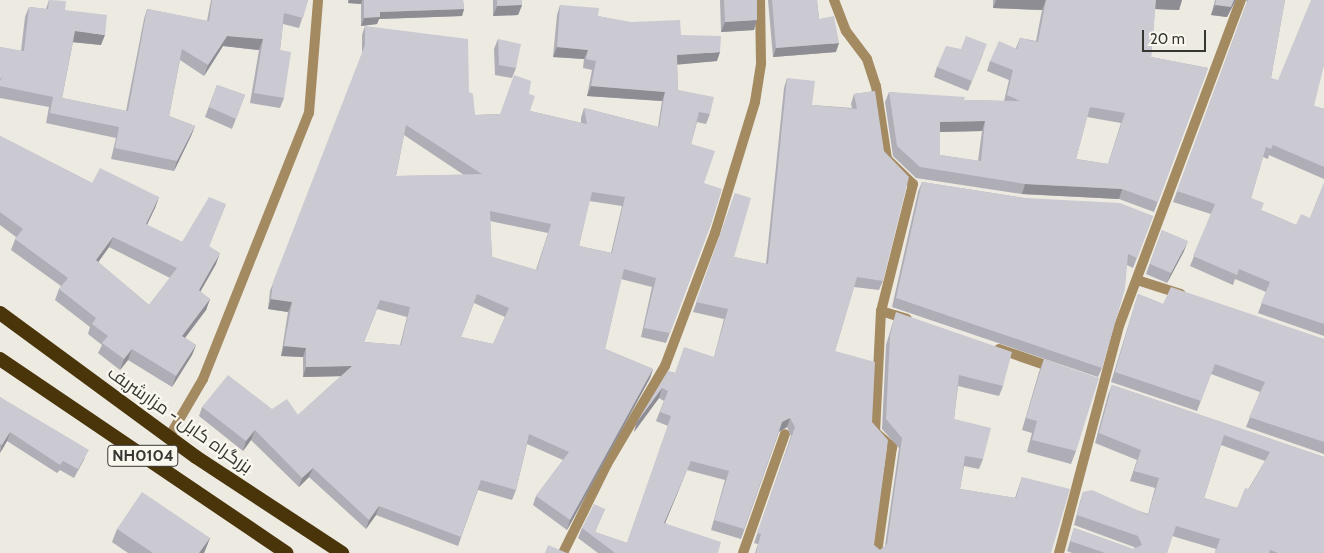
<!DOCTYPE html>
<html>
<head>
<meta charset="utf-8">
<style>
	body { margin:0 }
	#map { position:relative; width:1324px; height:553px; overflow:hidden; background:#eceae1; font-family:Cabin,Cairo,sans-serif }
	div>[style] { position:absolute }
	.minor>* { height:10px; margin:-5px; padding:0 5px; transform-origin:5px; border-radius:5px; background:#a48a61 }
	.trunk>* { height:14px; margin:-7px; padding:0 7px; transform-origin:7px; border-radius:7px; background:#4a3409 }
	.wall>* { inset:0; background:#afadb5 }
	.shaded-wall>* { inset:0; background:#8e8d93 }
	.building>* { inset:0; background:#cbc9d2 }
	span { translate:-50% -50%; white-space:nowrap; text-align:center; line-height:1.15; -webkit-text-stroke:4.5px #f9f7ee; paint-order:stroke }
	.shield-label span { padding:1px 4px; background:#f9f7ee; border:1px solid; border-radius:4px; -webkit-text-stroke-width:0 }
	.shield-label { font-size:16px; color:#363632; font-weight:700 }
	.street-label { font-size:18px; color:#363632 }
	.scale { position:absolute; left:1142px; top:30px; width:64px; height:22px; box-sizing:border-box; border:2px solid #363632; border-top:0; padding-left:6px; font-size:15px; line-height:18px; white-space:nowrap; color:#363632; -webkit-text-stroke:4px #f9f7ee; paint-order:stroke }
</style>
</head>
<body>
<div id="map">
	<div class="minor">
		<i style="left:834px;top:0;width:33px;rotate:69deg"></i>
		<i style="left:846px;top:31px;width:35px;rotate:53deg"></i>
		<i style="left:867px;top:59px;width:28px;rotate:72deg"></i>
		<i style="left:876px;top:86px;width:74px;rotate:81.4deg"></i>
		<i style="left:887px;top:159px;width:36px;rotate:44deg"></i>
		<i style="left:913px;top:184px;width:131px;rotate:104.1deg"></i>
		<i style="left:881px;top:311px;width:121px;rotate:92.8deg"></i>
		<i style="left:875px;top:432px;width:23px;rotate:41deg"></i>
		<i style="left:892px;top:447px;width:107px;rotate:98.1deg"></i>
		<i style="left:1137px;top:280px;width:46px;rotate:17.7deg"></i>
		<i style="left:881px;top:311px;width:27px;rotate:17deg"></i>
		<i style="left:999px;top:349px;width:58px;rotate:19.1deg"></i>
		<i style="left:169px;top:437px;width:67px;rotate:-59.6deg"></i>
		<i style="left:203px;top:379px;width:286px;rotate:-68.3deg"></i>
		<i style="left:309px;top:113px;width:113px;rotate:-85.4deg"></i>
		<i style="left:563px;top:553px;width:99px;rotate:-63.7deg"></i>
		<i style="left:607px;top:464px;width:114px;rotate:-59.4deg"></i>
		<i style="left:665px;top:366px;width:142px;rotate:-69.4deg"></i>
		<i style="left:715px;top:233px;width:137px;rotate:-73deg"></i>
		<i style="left:755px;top:102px;width:39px;rotate:-81deg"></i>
		<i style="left:761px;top:63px;width:63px;rotate:-90.9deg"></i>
		<i style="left:743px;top:553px;width:126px;rotate:-70.6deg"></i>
		<i style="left:1059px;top:553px;width:235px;rotate:-75.2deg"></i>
		<i style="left:1119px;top:326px;width:348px;rotate:-69.5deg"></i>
	</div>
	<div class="trunk">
		<i style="left:0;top:313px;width:243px;rotate:36.3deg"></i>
		<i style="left:196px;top:457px;width:175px;rotate:33.3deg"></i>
		<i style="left:0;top:359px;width:346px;rotate:34.1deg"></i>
	</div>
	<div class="wall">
		<i style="clip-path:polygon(49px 0,65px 10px,101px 45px,73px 42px,62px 98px,126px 111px,144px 19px,147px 9px,207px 21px,211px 0,308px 0,299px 28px,283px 24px,280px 50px,284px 98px,280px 108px,250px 103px,259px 50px,223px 46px,204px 76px,180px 60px,169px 116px,195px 126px,191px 136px,174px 171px,111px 159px,116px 138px,46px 123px,49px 107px,0 98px,0 47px,21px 51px,25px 17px,29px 7px,46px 9px)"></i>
		<i style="clip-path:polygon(348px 0,463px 0,464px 9px,462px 16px,379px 19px,377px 24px,361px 26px,361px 4px,348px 3px)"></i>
		<i style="clip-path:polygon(493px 0,522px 0,522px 5px,518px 15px,493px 16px)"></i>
		<i style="clip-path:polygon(720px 0,757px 0,754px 30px,721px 32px)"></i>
		<i style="clip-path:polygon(768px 0,817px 0,819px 19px,836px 52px,773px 57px)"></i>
		<i style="clip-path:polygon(evenodd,993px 0,1182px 0,1179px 10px,1155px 9px,1151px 57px,1208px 68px,1154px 212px,1119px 199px,1022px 194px,916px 178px,893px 156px,885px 102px,889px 92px,964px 100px,1004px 101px,1009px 80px,987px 71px,990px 61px,1016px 48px,1020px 38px,1036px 41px,1042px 10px,993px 8px,993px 0,1087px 117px,1121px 123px,1108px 164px,1076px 159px,1087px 117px,993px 0,982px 131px,978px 161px,940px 155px,940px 132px,982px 131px)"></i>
		<i style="clip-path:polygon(1215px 0,1236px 0,1227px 17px,1211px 15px)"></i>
		<i style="clip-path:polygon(1246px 0,1285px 0,1271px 78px,1314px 106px,1324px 109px,1324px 179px,1269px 155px,1268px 159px,1263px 157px,1251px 198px,1261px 210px,1296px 225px,1310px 218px,1324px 183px,1324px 336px,1258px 313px,1266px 292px,1235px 279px,1233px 285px,1190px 266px,1211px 214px,1173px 202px,1247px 2px)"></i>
		<i style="clip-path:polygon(evenodd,560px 5px,598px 16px,681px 35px,717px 61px,677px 64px,678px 90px,710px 114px,706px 124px,697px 122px,691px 144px,704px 183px,712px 221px,666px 343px,641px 337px,652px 287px,621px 279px,605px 349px,653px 369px,650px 378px,567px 530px,533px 505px,536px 496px,563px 460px,527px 444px,516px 490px,512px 500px,478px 490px,458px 546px,376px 515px,366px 529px,309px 477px,299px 487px,251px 440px,243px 451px,199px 416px,202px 407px,272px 409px,298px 415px,341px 376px,303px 377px,303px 357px,281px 356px,288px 312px,268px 309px,270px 291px,362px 54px,362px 35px,365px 26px,469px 92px,475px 115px,500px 114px,529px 94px,530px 111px,581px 123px,581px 118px,584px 108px,658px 127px,662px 101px,587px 96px,592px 70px,583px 68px,584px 59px,553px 57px,557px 15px,560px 5px,404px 135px,464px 175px,396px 176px,404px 135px,560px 5px,589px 201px,622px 206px,611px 253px,579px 246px,589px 201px,560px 5px,490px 221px,548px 233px,536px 270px,492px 257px,490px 221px,560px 5px,474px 303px,505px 317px,493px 344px,461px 337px,474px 303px,560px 5px,377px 309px,407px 317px,400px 345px,364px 342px,377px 309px)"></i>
		<i style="clip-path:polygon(498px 39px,516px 68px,512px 78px,495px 75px,494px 49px)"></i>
		<i style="clip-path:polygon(961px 49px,983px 54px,968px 91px,934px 77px,937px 67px)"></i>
		<i style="clip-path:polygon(787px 78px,812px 105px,852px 108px,851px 104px,854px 94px,875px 91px,883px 281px,879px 290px,854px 287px,835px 351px,872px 422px,874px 545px,880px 550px,885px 546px,899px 448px,882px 429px,886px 345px,896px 312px,1003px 386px,999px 396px,958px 386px,954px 419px,983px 459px,979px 469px,964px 466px,960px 489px,1015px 498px,1022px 477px,1051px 553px,755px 553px,758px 544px,754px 543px,791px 436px,787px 427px,779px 432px,741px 539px,711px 530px,725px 480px,687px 470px,665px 523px,718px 553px,598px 553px,578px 538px,582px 528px,605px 509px,595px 532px,627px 543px,668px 426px,656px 421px,664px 401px,659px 398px,634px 432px,637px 422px,668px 371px,675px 373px,714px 357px,724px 319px,693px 312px,735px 193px,734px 257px,766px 264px,784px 88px)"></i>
		<i style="clip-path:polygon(217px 85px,245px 95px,232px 129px,205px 117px)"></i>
		<i style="clip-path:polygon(evenodd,0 136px,92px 183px,159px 197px,155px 208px,147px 225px,182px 242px,226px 204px,209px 246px,216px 264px,200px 292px,210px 299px,206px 310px,185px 338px,196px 345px,192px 355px,172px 387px,128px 360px,120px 370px,98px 353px,102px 345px,88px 334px,90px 327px,55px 300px,59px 289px,61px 286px,11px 250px,16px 237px,0 225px,0 136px,109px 247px,170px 278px,149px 305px,98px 262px,109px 247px)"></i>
		<i style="clip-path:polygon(922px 182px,1024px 198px,1153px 216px,1133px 268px,1127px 265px,1102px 368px,1098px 377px,892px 307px,918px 192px)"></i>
		<i style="clip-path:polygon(1162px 230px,1184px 251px,1167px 283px,1146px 274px)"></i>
		<i style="clip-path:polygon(1138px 294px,1163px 304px,1324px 339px,1324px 454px,1246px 427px,1260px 392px,1211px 374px,1197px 411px,1111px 382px)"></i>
		<i style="clip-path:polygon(1044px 359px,1076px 451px,1071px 464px,1027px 452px,1032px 433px,1022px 430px,1039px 372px)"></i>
		<i style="clip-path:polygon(evenodd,1112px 385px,1324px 457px,1324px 553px,1215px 553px,1216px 549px,1172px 536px,1167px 553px,1072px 553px,1067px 551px,1074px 528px,1133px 549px,1135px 548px,1134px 547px,1074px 525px,1080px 502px,1083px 492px,1148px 514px,1155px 488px,1130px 481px,1137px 460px,1095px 443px,1108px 395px,1112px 385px,1221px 445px,1265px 461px,1237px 508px,1204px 498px,1221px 445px)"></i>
		<i style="clip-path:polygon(0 397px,85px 458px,74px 478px,60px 470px,57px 473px,7px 441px,0 453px)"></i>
		<i style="clip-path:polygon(117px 529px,210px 538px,204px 553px,128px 553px,112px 542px)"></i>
	</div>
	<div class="shaded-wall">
		<i style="clip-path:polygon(349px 0,362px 0,361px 4px,348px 3px)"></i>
		<i style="clip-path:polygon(996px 0,1046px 0,1042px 10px,993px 8px)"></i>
		<i style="clip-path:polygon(1156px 0,1182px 0,1179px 10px,1153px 9px)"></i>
		<i style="clip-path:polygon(1234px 0,1236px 0,1227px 17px,1211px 15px,1215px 5px)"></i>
		<i style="clip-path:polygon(522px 5px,518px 15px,493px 16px,497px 6px)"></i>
		<i style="clip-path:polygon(464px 9px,462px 16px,379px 19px,377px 24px,361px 26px,364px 18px,380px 12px)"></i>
		<i style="clip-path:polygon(757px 20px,754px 30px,721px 32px,725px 22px)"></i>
		<i style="clip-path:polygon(75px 31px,105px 35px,101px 45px,71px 42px)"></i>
		<i style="clip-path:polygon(227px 36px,263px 39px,259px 50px,223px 46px,204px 76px,208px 65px)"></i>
		<i style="clip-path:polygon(839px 43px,836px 52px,773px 57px,776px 48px)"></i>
		<i style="clip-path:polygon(557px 47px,588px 50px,584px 59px,553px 57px)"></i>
		<i style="clip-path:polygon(720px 52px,717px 61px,674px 65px,677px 55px)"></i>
		<i style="clip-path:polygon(591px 86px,665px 92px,662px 101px,587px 96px)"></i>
		<i style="clip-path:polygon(985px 121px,982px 131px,937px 132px,940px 122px)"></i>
		<i style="clip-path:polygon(195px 126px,191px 136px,174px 171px,177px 161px)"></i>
		<i style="clip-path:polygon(1025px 184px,1122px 189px,1119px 199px,1022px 194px)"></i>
		<i style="clip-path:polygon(159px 197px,155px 208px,142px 235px,146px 224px)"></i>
		<i style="clip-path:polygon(113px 237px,109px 247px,92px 271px,96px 260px)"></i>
		<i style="clip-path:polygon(1188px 241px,1184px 251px,1167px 283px,1171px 273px)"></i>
		<i style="clip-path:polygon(220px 253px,216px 264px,195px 301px,199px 290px)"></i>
		<i style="clip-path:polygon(210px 299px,206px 310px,178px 347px,182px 336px)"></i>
		<i style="clip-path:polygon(271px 299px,292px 302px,288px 312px,268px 309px)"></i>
		<i style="clip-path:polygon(196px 345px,192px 355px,172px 387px,176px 376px)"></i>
		<i style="clip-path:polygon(284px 346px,306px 348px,303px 357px,281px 356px)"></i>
		<i style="clip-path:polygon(132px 349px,128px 360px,120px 370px,124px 359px)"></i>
		<i style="clip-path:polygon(352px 366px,348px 376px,303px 377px,306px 367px)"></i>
		<i style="clip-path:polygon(653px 369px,650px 378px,567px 530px,570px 520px)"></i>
		<i style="clip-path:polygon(662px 388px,659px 398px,634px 432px,637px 422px)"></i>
		<i style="clip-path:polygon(790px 418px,787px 427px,779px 432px,782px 422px)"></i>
		<i style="clip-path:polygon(255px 430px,251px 440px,243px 451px,246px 441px)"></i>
		<i style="clip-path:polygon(10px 432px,7px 441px,0 453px,2px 445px)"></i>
		<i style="clip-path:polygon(691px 461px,687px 470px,661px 533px,664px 523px)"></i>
		<i style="clip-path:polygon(313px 468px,309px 477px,299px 487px,302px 478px)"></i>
		<i style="clip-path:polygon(379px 506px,376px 515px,366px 529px,369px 520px)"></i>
		<i style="clip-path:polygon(210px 538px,204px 553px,199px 553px)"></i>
	</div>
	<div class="building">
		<i style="clip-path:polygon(49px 0,66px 1px,65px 10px,107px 15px,105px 35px,75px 31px,62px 98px,128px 111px,147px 9px,209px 21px,212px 0,308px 0,303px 18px,284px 13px,280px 50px,291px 52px,284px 98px,254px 93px,263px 39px,227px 36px,208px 65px,182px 49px,169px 116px,195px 126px,177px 161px,115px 148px,119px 127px,50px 113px,53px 97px,0 86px,0 81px,3px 76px,0 79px,0 47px,24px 51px,29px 7px,48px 9px)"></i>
		<i style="clip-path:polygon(364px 0,463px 0,464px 9px,380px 12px,380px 17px,364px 18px)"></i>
		<i style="clip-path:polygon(497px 0,522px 0,522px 5px,497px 6px)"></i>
		<i style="clip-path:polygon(724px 0,757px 0,757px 20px,725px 22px)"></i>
		<i style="clip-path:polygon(772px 0,817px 0,819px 19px,834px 16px,839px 43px,776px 48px)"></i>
		<i style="clip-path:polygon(evenodd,1044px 0,1156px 0,1151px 57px,1208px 68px,1158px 202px,1122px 189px,1025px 184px,920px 167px,897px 146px,889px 92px,965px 97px,964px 100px,1020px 101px,1007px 95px,1013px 70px,990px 61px,999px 41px,1017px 49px,1020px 38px,1038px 42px,1046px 0,1044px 0,1090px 107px,1125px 113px,1108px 164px,1076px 159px,1090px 107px,1044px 0,985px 121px,981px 161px,940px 155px,940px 122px,985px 121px)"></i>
		<i style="clip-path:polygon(1216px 0,1234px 0,1231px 7px,1215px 5px)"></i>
		<i style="clip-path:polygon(1248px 0,1285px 0,1271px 78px,1278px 80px,1311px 0,1324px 0,1324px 65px,1314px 106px,1324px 109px,1324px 167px,1273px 145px,1271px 149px,1266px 147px,1251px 198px,1264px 203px,1261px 210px,1296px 225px,1301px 214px,1310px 218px,1324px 183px,1324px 324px,1261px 303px,1270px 282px,1239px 269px,1237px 275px,1193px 256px,1215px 204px,1177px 191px)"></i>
		<i style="clip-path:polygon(evenodd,560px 5px,599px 8px,598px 16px,631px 22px,680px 20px,681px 35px,721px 36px,720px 52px,677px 55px,678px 90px,714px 97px,710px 114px,699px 112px,691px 144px,715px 151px,704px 183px,722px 189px,712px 221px,670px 333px,644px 328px,656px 278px,624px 269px,605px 349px,653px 369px,570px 520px,536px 496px,569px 452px,529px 434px,516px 490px,481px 480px,461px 537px,379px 506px,369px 520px,313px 468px,302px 478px,255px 430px,246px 441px,202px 407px,228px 375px,272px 409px,287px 399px,298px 415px,352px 366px,306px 367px,306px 348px,284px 346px,292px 302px,271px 299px,273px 282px,365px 45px,365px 26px,468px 39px,469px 92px,473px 94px,475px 115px,500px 114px,514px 75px,531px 81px,529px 94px,535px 96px,530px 111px,587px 124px,584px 108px,659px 127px,665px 92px,591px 86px,596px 61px,586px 59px,588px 50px,557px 47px,560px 5px,406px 125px,482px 174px,396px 176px,406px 125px,560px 5px,592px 192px,625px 197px,612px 253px,579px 246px,592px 192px,560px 5px,490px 211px,551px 224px,537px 270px,492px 257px,490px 211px,560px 5px,477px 294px,509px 308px,493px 344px,461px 337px,477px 294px,560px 5px,380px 300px,410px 307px,401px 345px,364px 342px,380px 300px)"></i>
		<i style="clip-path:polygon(966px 36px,987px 44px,972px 81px,937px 67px,946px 46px,961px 49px)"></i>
		<i style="clip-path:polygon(498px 39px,521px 44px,516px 68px,499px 65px)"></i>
		<i style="clip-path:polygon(787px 78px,815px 81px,812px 105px,857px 109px,854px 94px,875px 91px,884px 151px,909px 177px,883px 281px,857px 277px,835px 351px,875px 362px,872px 422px,888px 440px,874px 545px,880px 550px,887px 544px,902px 438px,886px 419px,890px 335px,896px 312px,1012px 352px,1003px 386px,959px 375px,954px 419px,991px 428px,983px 459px,965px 456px,960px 489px,1016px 498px,1022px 477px,1070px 489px,1051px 553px,756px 553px,761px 534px,757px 533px,795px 427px,790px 418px,782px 422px,744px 529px,714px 520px,729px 471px,691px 461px,664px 523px,721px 542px,718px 553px,615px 553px,582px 528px,594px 504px,605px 509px,595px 532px,627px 543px,671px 416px,660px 412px,668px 391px,662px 388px,637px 422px,668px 371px,675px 373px,684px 347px,714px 357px,728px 309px,696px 302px,735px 193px,751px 198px,734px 257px,768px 264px)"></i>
		<i style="clip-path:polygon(217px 85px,245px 95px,236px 119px,209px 107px)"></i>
		<i style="clip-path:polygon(evenodd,0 136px,92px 183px,100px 168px,159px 197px,146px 224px,182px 242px,209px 197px,226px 204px,209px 246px,220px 253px,199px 290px,210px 299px,182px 336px,196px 345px,176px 376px,132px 349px,124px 359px,102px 343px,108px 336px,92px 324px,96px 318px,59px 289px,68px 278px,15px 239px,23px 229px,0 212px,0 136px,113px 237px,177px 268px,149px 305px,96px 260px,113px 237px)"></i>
		<i style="clip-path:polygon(922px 182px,1024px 198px,1120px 203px,1153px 216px,1137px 258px,1128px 254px,1125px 289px,1102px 368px,896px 298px)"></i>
		<i style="clip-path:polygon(1162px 230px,1188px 241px,1171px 273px,1150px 264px)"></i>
		<i style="clip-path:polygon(1171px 287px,1324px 339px,1324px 442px,1249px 417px,1265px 382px,1215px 364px,1201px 401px,1115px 372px,1138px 294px,1163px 304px)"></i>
		<i style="clip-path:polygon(1044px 359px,1099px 378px,1076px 451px,1032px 440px,1037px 421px,1026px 418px)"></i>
		<i style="clip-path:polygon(evenodd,1112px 385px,1324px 457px,1324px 553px,1278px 553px,1270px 550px,1269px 553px,1215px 553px,1220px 539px,1176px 526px,1167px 553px,1105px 553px,1070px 541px,1074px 528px,1133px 549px,1142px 545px,1138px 536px,1077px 515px,1083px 492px,1092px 490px,1148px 515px,1159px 478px,1134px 471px,1141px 450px,1099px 433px,1112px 385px,1224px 435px,1270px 452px,1249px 489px,1245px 488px,1237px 508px,1204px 498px,1224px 435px)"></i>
		<i style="clip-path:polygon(0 397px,89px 450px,78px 469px,63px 461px,60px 465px,10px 432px,2px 445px,0 444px)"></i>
		<i style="clip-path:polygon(142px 492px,210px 538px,199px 553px,153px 553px,117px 529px)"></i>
		<i style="clip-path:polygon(548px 545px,567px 553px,545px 553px)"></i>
	</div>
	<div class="shield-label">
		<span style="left:143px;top:456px">NH0104</span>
	</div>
	<div class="street-label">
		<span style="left:180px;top:420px;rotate:35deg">بزرگراه کابل - مزارشریف</span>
	</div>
	<div class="scale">20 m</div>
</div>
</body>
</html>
